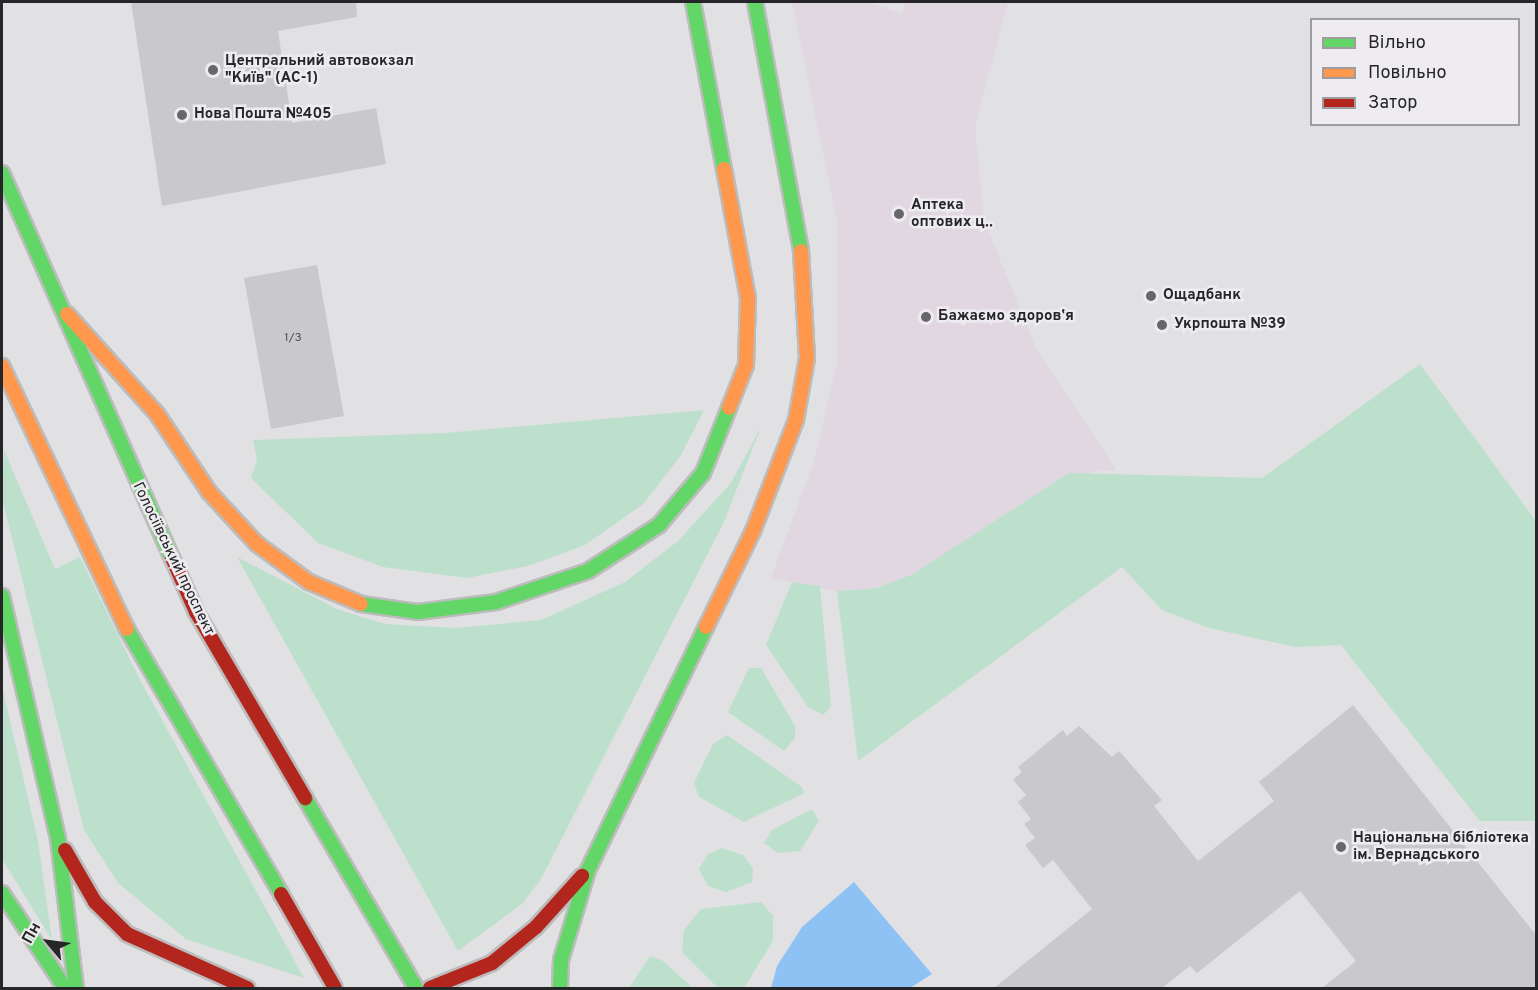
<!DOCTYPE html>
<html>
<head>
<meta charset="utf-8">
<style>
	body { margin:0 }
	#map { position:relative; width:1538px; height:990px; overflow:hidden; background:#e1e0e2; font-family:Overpass,sans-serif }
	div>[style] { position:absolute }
	.commercial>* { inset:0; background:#e1d7e1 }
	.green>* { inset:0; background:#bde0cd }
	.water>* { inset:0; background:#8ec2f4 }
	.building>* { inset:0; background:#c9c9cb }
	.roads { filter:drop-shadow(2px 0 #bdbcbd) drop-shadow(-2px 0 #bdbcbd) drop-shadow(0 2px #bdbcbd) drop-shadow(0 -2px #bdbcbd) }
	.fast>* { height:14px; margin:-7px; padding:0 7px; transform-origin:7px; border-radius:7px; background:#63d668 }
	.slow>* { height:14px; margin:-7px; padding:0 7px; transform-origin:7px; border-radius:7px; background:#ff974d }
	.jam>* { height:14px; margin:-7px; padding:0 7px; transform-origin:7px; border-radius:7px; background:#b3261e }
	.dots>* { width:16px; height:16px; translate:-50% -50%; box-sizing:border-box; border:3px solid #eeecf0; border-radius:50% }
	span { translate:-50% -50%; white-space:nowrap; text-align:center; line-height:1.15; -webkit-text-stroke:5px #eeecf0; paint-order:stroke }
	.number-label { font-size:12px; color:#505052 }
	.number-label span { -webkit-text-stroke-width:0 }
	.poi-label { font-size:15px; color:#262527; font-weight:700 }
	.left { translate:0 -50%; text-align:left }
	.street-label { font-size:15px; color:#262527 }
	.frame { position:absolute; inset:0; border:3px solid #262527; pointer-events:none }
	.legend { position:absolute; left:1310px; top:18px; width:210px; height:108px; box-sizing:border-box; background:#eeecf0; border:2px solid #9e9ca0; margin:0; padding:8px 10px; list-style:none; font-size:18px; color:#262527 }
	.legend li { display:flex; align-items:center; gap:12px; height:30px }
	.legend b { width:30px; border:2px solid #9e9ca0 }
	.north { position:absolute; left:18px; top:912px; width:60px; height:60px; -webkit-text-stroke:4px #eeecf0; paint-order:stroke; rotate:299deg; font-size:16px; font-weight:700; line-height:24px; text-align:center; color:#262527 }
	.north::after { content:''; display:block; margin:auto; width:21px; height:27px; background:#262527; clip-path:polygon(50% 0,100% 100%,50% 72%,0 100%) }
</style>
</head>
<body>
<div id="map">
	<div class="commercial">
		<i style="clip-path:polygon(792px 2px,867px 2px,902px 14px,906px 2px,1008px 2px,975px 127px,984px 220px,1035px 346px,1117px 471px,1096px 470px,913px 574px,877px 588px,837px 591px,771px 578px,814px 461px,837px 363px,837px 221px)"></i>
	</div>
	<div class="green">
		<i style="clip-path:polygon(1420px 364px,1536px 521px,1536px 821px,1480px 821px,1341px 645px,1295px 647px,1209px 628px,1162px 610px,1122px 567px,858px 761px,837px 591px,877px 588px,913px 574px,1069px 473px,1262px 478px)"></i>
		<i style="clip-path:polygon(704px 410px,680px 457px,643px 504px,585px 545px,528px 566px,467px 578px,383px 567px,318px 543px,251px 478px,257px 460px,253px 440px,445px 433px)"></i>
		<i style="clip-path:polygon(761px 427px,723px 524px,541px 879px,522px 904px,458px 951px,237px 557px,337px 609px,385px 624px,456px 628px,541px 620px,625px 582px,678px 541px,731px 483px)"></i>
		<i style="clip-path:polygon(4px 450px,55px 569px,80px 557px,140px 680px,304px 978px,186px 939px,118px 883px,84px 830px,2px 498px)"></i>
		<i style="clip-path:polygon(792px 582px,820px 586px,831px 706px,823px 715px,808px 707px,766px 645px)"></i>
		<i style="clip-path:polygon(749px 668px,761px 668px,795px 726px,795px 738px,784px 751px,728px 712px)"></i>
		<i style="clip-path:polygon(2px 686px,38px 841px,52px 940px,2px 859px)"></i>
		<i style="clip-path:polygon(727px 735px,802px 787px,804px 793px,744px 822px,699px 797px,694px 783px,713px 744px)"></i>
		<i style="clip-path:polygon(812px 809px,819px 821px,800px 851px,778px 853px,764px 843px,772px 830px)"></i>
		<i style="clip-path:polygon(722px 848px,743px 855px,753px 868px,752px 882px,726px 892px,708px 886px,699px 869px,708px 854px)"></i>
		<i style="clip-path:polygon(761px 902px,773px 916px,773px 941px,744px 988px,718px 988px,682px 952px,684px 930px,701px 909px)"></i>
		<i style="clip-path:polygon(650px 956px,663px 961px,693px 988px,629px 988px)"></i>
	</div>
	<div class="water">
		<i style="clip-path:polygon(854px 882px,932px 974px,910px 988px,771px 988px,777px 966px,802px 927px)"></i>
	</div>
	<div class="building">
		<i style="clip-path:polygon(131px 2px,356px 2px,357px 17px,278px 31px,292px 123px,376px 108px,386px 164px,162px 206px)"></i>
		<i style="clip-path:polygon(317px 265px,344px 416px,271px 429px,244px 278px)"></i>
		<i style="clip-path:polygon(1353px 705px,1536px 935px,1536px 988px,1322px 988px,1356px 961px,1300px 891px,1197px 973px,1190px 966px,1162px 988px,994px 988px,1092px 909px,1053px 860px,1043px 868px,1025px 845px,1035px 838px,1024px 824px,1031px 819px,1018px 802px,1026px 795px,1013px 780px,1022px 772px,1018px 767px,1063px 730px,1067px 736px,1079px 726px,1112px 757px,1119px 751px,1162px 800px,1154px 806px,1198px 861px,1274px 801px,1259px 782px)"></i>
	</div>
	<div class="roads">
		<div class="fast">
			<i style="left:693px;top:2px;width:170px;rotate:79.5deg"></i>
			<i style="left:755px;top:2px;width:253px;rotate:79.5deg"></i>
			<i style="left:2px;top:173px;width:421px;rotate:66.2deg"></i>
			<i style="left:2px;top:596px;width:248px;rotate:77deg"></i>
			<i style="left:58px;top:838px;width:151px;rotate:83.2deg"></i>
			<i style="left:361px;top:604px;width:58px;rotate:8deg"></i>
			<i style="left:418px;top:612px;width:79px;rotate:-7.3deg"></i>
			<i style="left:496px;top:602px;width:97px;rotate:-18.6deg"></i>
			<i style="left:588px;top:571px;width:85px;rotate:-32.9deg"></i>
			<i style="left:659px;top:525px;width:68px;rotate:-49.8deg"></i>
			<i style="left:703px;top:473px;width:70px;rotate:-68.2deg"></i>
			<i style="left:127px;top:629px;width:306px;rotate:59.8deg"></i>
			<i style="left:305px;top:798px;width:220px;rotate:59.7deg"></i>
			<i style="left:2px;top:893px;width:114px;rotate:56.4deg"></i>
			<i style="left:560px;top:988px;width:28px;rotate:-88deg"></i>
			<i style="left:561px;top:960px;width:94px;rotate:-73.3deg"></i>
			<i style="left:588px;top:870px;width:270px;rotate:-64.1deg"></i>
		</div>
		<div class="slow">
			<i style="left:724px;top:169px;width:131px;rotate:79.5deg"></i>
			<i style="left:748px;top:298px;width:67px;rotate:91.7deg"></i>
			<i style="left:746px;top:365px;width:46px;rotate:111.6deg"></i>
			<i style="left:67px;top:314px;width:135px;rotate:48deg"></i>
			<i style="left:157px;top:414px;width:94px;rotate:56.3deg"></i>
			<i style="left:209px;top:492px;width:71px;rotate:47.3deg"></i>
			<i style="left:257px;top:544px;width:64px;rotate:36.2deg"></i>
			<i style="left:309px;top:582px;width:56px;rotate:22.9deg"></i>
			<i style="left:2px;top:366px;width:291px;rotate:64.6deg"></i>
			<i style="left:706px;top:627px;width:107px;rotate:-63.9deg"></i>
			<i style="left:753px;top:531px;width:119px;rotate:-68.8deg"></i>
			<i style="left:796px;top:420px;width:63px;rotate:-79.9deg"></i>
			<i style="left:807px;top:358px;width:107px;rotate:-93.2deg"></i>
		</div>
		<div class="jam">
			<i style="left:172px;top:558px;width:59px;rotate:66deg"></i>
			<i style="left:196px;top:612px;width:216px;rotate:59.6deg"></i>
			<i style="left:65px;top:850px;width:60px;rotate:60deg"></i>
			<i style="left:95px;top:902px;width:45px;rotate:45deg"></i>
			<i style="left:127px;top:934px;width:132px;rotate:24.2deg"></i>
			<i style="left:281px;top:894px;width:108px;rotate:60.1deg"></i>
			<i style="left:430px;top:988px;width:67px;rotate:-22deg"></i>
			<i style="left:492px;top:963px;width:57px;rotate:-39.3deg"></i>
			<i style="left:536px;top:927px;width:69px;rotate:-48deg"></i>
		</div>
	</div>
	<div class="dots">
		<i style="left:213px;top:70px;background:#676668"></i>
		<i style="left:182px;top:115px;background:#676668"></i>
		<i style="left:899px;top:214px;background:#676668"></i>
		<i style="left:1151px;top:296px;background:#676668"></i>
		<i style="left:926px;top:317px;background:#676668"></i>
		<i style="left:1162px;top:325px;background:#676668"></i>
		<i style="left:1341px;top:847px;background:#676668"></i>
	</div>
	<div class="number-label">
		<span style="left:293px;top:339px">1/3</span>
	</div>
	<div class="poi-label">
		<span class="left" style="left:225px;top:70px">Центральний автовокзал<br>"Київ" (АС-1)</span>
		<span class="left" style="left:194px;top:115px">Нова Пошта №405</span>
		<span class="left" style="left:911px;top:214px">Аптека<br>оптових ц‥</span>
		<span class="left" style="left:1163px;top:296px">Ощадбанк</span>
		<span class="left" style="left:938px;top:317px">Бажаємо здоровʼя</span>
		<span class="left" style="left:1174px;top:325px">Укрпошта №39</span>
		<span class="left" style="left:1353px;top:847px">Національна бібліотека<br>ім. Вернадського</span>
	</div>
	<div class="street-label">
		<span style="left:173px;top:559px;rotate:64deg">Голосіївський проспект</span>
	</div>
	<div class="frame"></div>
	<ul class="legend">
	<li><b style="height:8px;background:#63d668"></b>Вільно</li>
	<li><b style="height:8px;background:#ff974d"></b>Повільно</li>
	<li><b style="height:8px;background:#b3261e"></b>Затор</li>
	</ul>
	<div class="north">Пн</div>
</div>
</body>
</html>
